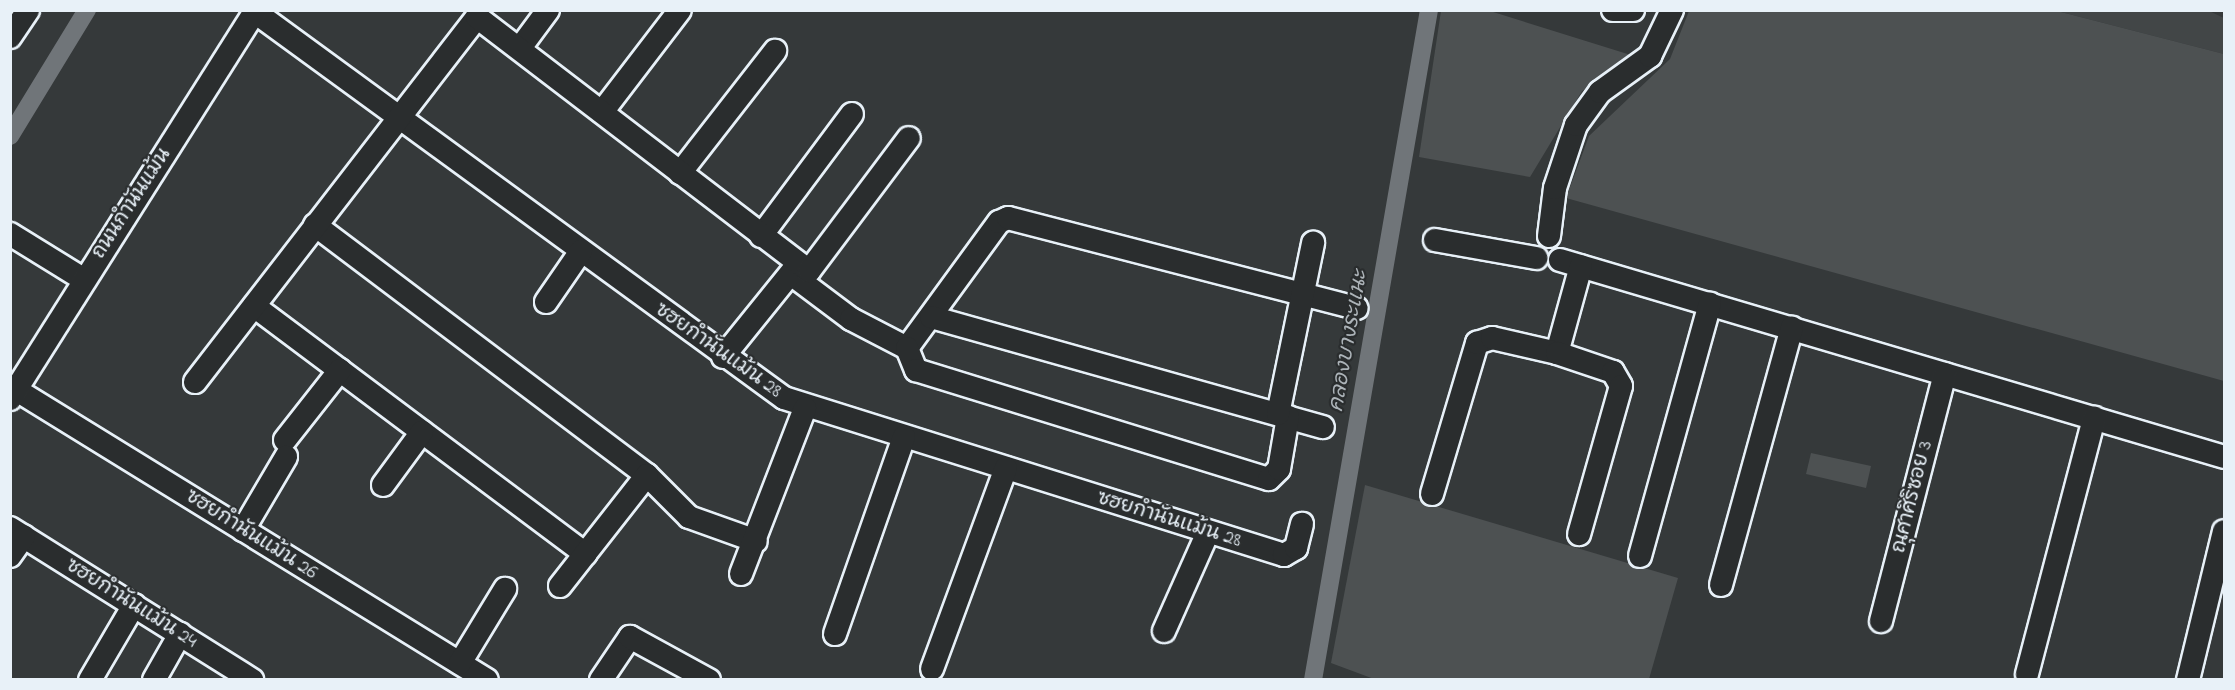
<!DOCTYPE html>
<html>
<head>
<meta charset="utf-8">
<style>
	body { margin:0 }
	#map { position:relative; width:2235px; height:690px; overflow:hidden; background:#35393a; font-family:"Indie Flower","Playpen Sans Thai",sans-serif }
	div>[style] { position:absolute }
	.built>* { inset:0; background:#424647 }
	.green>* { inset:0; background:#4d5152 }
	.canal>* { height:18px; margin:-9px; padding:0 9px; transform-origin:9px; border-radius:9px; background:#707579 }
	.roads { filter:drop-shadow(2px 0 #e8f1f8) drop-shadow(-2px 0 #e8f1f8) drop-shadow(0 2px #e8f1f8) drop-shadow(0 -2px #e8f1f8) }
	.minor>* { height:22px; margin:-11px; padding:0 11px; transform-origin:11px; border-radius:11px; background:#2a2d2e }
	span { translate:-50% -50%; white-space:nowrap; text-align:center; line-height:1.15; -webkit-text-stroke:4.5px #2a2d2e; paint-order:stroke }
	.street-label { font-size:20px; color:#e8f1f8 }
	.water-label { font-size:21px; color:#acb3b8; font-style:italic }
	.frame { position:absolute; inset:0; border:12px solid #e8f1f8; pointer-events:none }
</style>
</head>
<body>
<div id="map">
	<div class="built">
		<i style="clip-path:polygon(2057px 11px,2209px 11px,2224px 18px,2224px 54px)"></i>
	</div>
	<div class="green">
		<i style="clip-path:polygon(1441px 11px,1490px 11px,1634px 56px,1582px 91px,1530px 177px,1419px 157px)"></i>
		<i style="clip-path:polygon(1689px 11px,2057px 11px,2224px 54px,2224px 381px,1566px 198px,1589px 136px,1670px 59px)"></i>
		<i style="clip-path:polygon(1811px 453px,1871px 466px,1866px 488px,1806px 474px)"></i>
		<i style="clip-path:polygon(1365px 485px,1678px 578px,1649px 679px,1374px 679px,1331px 663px)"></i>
	</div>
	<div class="canal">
		<i style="left:10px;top:136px;width:148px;rotate:-58.6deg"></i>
		<i style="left:1313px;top:680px;width:680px;rotate:-80.18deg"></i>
	</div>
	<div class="roads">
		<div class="minor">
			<i style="left:1613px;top:10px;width:20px"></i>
			<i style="left:255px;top:12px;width:655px;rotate:36.12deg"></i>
			<i style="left:784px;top:398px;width:524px;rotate:17.43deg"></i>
			<i style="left:1284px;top:555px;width:14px;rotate:-30deg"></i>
			<i style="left:1296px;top:548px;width:25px;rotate:-76deg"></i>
			<i style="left:10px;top:37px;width:32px;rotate:-56deg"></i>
			<i style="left:520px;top:48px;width:47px;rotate:-53.6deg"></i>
			<i style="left:602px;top:112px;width:128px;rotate:-52.6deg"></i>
			<i style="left:680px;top:173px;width:155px;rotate:-52.1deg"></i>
			<i style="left:315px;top:225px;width:416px;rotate:37deg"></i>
			<i style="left:647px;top:475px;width:59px;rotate:45deg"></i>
			<i style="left:689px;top:517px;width:71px;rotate:19.7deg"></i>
			<i style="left:10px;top:234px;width:86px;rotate:31.7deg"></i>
			<i style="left:761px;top:236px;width:152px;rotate:-53.3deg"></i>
			<i style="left:1549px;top:236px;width:48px;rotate:-82.9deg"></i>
			<i style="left:1555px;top:188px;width:66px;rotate:-71.6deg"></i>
			<i style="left:1576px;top:125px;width:41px;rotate:-54deg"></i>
			<i style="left:1600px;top:92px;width:62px;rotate:-35.8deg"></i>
			<i style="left:1650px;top:56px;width:51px;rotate:-64.4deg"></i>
			<i style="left:1435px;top:240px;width:103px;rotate:10.1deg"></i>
			<i style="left:1560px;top:260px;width:693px;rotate:16.52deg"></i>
			<i style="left:791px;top:274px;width:75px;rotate:36.9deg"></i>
			<i style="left:851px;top:319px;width:63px;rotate:27.4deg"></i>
			<i style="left:907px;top:348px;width:156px;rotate:-53.9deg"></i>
			<i style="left:999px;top:222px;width:10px;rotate:-24deg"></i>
			<i style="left:1008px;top:218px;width:360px;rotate:14.5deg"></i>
			<i style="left:546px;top:302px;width:62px;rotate:-55.5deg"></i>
			<i style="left:254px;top:306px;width:414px;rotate:36.8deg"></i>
			<i style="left:931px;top:317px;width:407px;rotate:15.7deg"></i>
			<i style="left:907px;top:348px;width:24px;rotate:68deg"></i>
			<i style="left:916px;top:370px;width:369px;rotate:17.2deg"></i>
			<i style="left:1269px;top:479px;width:14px;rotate:-45deg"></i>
			<i style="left:1279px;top:469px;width:53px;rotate:-80.2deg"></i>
			<i style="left:1557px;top:353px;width:90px;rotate:-74.6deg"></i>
			<i style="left:723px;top:357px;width:119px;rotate:-51.1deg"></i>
			<i style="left:195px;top:382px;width:461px;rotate:-52.3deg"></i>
			<i style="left:477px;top:17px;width:418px;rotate:37.4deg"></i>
			<i style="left:809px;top:271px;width:166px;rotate:-53.1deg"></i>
			<i style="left:10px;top:386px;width:560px;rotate:31.65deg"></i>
			<i style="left:10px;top:399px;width:460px;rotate:-57.7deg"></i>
			<i style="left:1278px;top:414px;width:175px;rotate:-78.4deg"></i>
			<i style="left:285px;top:440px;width:89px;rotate:-51.8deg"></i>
			<i style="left:383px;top:485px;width:66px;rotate:-53.7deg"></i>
			<i style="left:1432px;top:494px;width:158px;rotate:-73.4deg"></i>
			<i style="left:1477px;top:343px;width:16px;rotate:-18deg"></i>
			<i style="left:1492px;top:338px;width:67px;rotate:13deg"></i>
			<i style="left:1557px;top:353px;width:59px;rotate:18.7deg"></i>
			<i style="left:1613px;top:372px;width:16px;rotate:60deg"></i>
			<i style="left:1621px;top:386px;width:154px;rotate:105.8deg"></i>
			<i style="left:10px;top:528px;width:286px;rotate:32.1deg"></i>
			<i style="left:243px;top:530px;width:85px;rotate:-59.5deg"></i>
			<i style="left:10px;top:556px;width:24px;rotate:-55deg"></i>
			<i style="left:1640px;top:556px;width:262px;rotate:-74.5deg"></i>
			<i style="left:741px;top:574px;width:178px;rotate:-68.9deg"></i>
			<i style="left:1721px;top:585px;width:267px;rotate:-74.6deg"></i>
			<i style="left:560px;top:586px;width:141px;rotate:-51.9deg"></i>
			<i style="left:1881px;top:621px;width:255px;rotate:-75.5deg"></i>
			<i style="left:1164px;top:631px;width:108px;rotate:-66deg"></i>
			<i style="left:835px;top:634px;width:209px;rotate:-70.7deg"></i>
			<i style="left:460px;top:663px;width:87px;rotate:-58.7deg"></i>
			<i style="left:932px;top:669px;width:214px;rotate:-69.8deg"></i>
			<i style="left:2027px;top:674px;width:265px;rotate:-75.3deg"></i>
			<i style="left:90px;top:680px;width:87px;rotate:-59.6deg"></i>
			<i style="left:154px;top:680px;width:53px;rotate:-60.5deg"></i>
			<i style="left:601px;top:680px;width:52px;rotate:-56deg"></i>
			<i style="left:630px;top:637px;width:90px;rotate:28.6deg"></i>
			<i style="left:2188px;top:680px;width:153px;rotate:-76.4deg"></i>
		</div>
	</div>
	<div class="street-label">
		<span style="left:132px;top:204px;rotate:-57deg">ถนนกำนันแม้น</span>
		<span style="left:718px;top:351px;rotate:35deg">ซฮยกำนันแม้น 28</span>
		<span style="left:1913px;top:497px;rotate:-76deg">ณุศาศิริซอย 3</span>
		<span style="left:1169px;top:520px;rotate:17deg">ซฮยกำนันแม้น 28</span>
		<span style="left:251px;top:535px;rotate:32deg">ซฮยกำนันแม้น 26</span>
		<span style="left:131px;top:604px;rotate:32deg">ซฮยกำนันแม้น 24</span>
	</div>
	<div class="water-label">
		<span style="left:1349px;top:341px;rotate:-80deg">คลองบางระแนะ</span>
	</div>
	<div class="frame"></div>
</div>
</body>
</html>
